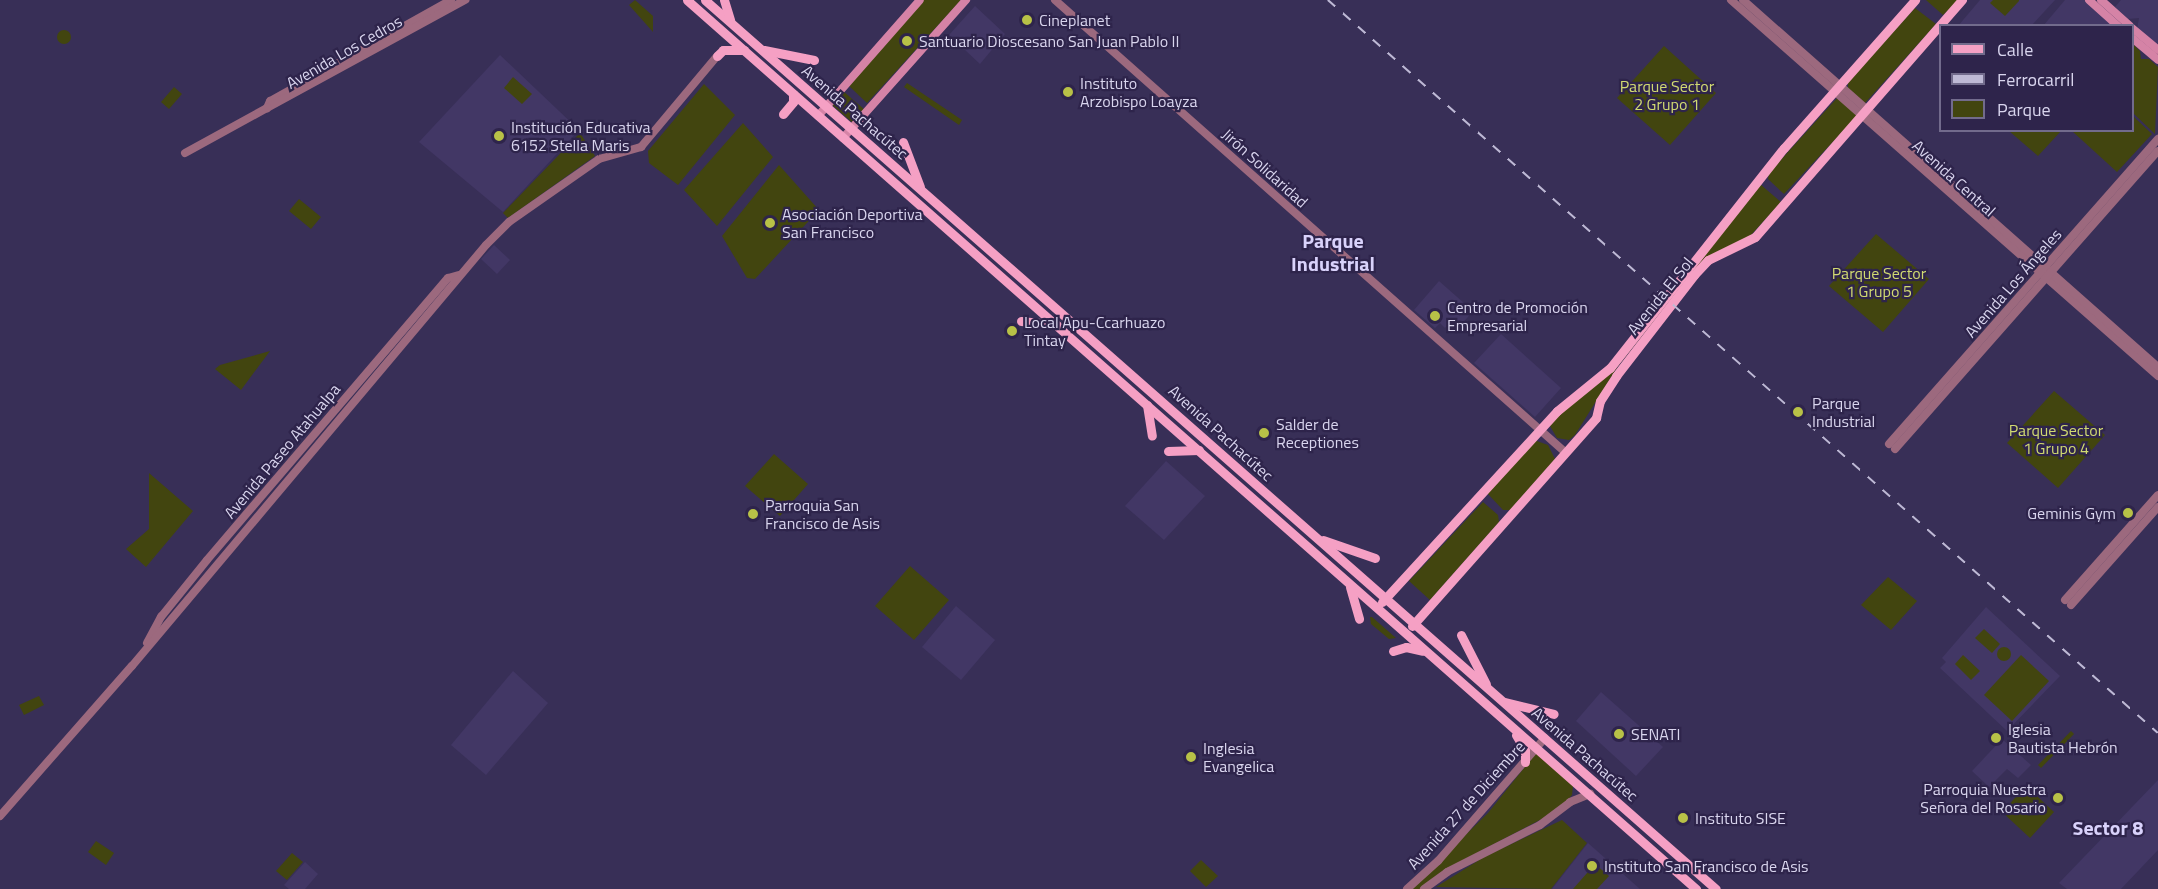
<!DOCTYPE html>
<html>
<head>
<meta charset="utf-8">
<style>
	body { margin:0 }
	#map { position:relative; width:2158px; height:889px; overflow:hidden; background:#382f57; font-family:"Titillium Web",sans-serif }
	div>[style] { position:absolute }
	.built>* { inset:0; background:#423765 }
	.green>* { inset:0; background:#42450f }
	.round { border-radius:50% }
	.tertiary>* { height:8px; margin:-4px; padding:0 4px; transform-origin:4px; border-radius:4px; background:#9c697e }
	.secondary>* { height:8px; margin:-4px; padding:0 4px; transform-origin:4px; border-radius:4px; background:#d583a6 }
	.primary>* { height:9px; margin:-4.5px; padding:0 4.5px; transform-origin:4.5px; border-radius:4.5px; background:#f5a0c4 }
	.rail>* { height:1.5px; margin-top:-0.75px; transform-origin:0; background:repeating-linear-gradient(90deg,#beb9d5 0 10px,transparent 0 20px) }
	.dots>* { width:16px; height:16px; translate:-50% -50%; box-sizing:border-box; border:3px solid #2e244b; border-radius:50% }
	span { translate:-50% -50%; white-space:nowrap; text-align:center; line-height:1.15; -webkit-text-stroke:4.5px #2e244b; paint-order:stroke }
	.poi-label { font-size:16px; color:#d9d5ee }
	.left { translate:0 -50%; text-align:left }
	.right { translate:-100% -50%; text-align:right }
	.street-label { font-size:16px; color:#d9d5ee }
	.park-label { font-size:16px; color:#d1da71 }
	.quarter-label { font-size:20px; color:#d9d2fb; font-weight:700 }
	.legend { position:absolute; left:1939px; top:24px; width:195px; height:108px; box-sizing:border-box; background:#2e244b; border:2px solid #726b8c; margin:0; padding:8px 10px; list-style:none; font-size:18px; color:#d9d5ee }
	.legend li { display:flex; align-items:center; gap:12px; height:30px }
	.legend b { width:30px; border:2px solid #726b8c }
</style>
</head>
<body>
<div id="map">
	<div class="built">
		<i style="clip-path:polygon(1980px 0,2055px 0,2032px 25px,1958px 26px)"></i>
		<i style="clip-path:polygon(2065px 0,2084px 0,2113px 25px,2043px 26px)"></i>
		<i style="clip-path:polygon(2121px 0,2158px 0,2158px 47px,2137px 29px,2139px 18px,2128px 19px,2115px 7px)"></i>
		<i style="clip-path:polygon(975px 6px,1005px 34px,980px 64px,949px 35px)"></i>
		<i style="clip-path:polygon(500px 55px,579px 130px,503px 212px,419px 142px)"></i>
		<i style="clip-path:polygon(494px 245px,510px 260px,497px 274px,481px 259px)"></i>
		<i style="clip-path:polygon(1439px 281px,1473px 311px,1461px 325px,1453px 318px,1445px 328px,1440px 323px,1435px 328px,1414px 310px)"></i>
		<i style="clip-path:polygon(1501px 334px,1561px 388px,1535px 417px,1474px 363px)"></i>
		<i style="clip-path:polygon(1166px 461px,1205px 496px,1164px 540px,1125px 506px)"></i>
		<i style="clip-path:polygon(956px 606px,995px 640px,961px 680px,922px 647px)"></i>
		<i style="clip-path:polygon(1986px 607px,2060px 676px,2007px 731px,1940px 668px,1946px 662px,1942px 658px)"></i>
		<i style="clip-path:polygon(513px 671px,548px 703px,486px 775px,451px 745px)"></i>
		<i style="clip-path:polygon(1601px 692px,1663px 747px,1636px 776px,1576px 721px)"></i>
		<i style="clip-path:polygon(2002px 739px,2031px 765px,2018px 778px,2007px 769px,1989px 787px,1972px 771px)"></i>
		<i style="clip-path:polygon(2158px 780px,2158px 850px,2121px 889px,2067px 889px,2059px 883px)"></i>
		<i style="clip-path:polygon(1588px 843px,1640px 889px,1552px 889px)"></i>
		<i style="clip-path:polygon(305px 862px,318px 874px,305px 889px,289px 889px,284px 885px)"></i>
	</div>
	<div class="green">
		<i style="clip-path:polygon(635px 0,653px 16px,653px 32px,629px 5px)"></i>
		<i style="clip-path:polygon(923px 0,961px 0,867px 103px,849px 86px)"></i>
		<i style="clip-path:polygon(1926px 0,1959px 0,1943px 15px)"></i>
		<i style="clip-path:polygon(1993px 0,2019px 0,2019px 1px,2005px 16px,1990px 3px)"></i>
		<i style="clip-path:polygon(1915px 8px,1936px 24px,1865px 103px,1848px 88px,1848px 82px)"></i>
		<i class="round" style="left:57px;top:30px;width:14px;height:14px"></i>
		<i style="clip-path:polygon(2133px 44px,2140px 51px,2141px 59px,2149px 59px,2158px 67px,2155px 134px,2133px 113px)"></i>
		<i style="clip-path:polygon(1664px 46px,1716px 93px,1670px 145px,1617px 98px)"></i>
		<i style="clip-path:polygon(513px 77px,532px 94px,522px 104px,504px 88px)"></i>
		<i style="clip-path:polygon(907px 83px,962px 120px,959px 125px,904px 87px)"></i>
		<i style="clip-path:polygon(704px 84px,735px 115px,678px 185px,649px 163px,648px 151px)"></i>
		<i style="clip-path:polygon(174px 87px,182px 94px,169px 109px,161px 102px)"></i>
		<i style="clip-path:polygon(843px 91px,865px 110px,853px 123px,831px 104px)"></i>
		<i style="clip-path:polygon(1838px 97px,1857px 116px,1784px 194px,1768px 179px,1769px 173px)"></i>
		<i style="clip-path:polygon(2133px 116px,2152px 134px,2117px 172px,2072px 131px,2132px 130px)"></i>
		<i style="clip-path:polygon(743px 123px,773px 157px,717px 226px,684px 190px)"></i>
		<i style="clip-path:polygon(2009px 131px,2061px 131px,2038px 156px)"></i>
		<i style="clip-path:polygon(580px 133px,595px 156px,508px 218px,503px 213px)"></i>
		<i style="clip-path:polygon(779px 165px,819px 210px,755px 279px,747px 278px,722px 236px)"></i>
		<i style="clip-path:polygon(1760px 184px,1781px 202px,1751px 235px,1694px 270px,1618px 366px,1575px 435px,1569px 440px,1557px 438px,1550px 426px,1552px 418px,1607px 376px)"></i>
		<i style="clip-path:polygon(299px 199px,321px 217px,311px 229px,289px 211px)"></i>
		<i style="clip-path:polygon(1876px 234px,1929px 279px,1883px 332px,1829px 286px)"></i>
		<i style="clip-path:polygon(270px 351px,241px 390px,215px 369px,220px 365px)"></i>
		<i style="clip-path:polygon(2054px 391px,2105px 435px,2058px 488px,2007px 443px)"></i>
		<i style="clip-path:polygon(1534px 440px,1548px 445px,1555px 459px,1510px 510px,1503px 510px,1487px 493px)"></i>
		<i style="clip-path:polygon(774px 454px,808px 484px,780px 516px,745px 486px)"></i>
		<i style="clip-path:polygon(149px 473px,193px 511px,146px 567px,126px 549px,149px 529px)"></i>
		<i style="clip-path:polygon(1483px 502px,1498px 515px,1499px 522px,1430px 600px,1409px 581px)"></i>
		<i style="clip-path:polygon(910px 566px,949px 600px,914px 640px,875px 606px)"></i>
		<i style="clip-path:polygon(1888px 577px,1917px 601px,1891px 630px,1861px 605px)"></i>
		<i style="clip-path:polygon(1370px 617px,1372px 617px,1396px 638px,1389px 639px,1371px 624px)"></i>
		<i style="clip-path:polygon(1984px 629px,2000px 644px,1992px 653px,1975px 638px)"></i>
		<i class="round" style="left:1997px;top:647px;width:14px;height:14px"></i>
		<i style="clip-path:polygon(1963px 655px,1980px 671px,1971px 680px,1955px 664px)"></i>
		<i style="clip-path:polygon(2021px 655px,2049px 681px,2012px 721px,1984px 695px)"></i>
		<i style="clip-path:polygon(39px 696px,44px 705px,24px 715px,19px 705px)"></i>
		<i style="clip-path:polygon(2071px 731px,2074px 734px,2041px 768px,2038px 765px)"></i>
		<i style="clip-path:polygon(1536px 753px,1573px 786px,1572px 795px,1559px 810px,1446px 869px,1422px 889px,1410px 889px,1488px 813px)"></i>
		<i style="clip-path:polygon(2026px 786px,2054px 812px,2030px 838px,2002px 812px)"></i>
		<i style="clip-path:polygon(1562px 820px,1587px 843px,1551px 889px,1436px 887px,1484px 857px)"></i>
		<i style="clip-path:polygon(96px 841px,114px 853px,106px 865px,88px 852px)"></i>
		<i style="clip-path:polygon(292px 853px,303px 862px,287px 880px,276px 871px)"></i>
		<i style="clip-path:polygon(1201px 860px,1218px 876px,1206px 887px,1190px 871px)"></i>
		<i style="clip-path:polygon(1595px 864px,1609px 876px,1597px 889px,1573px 889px)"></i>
	</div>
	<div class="tertiary">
		<i style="left:451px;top:0;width:207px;rotate:150.8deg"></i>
		<i style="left:270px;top:101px;width:8px;rotate:113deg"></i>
		<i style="left:267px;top:108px;width:226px;rotate:-28.6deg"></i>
		<i style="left:1055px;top:0;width:681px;rotate:41.55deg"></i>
		<i style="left:1731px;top:0;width:569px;rotate:41.37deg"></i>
		<i style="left:1743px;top:0;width:554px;rotate:41.49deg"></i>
		<i style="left:185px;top:153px;width:94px;rotate:-28.8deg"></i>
		<i style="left:1889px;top:444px;width:407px;rotate:-48.6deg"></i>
		<i style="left:1895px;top:449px;width:397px;rotate:-48.6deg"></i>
		<i style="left:2065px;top:600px;width:140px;rotate:-48.5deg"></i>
		<i style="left:2071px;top:605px;width:131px;rotate:-48.4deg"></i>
		<i style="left:147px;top:643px;width:30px;rotate:-62deg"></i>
		<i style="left:161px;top:617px;width:73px;rotate:-51.1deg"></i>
		<i style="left:207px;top:560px;width:371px;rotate:-49.5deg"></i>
		<i style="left:448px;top:278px;width:11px;rotate:-15deg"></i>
		<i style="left:0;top:816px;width:200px;rotate:-48.7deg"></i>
		<i style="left:132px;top:666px;width:550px;rotate:-49.94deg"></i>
		<i style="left:486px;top:245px;width:33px;rotate:-45deg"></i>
		<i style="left:509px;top:222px;width:110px;rotate:-35deg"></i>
		<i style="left:599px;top:159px;width:44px;rotate:-15.9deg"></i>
		<i style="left:641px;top:147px;width:119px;rotate:-50.1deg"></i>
		<i style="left:1407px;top:889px;width:42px;rotate:-42.1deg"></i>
		<i style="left:1438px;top:861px;width:163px;rotate:-49deg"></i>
		<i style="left:1424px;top:889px;width:29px;rotate:-36deg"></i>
		<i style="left:1447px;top:872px;width:104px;rotate:-26.8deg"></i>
		<i style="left:1540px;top:825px;width:38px;rotate:-37deg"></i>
		<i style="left:1570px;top:802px;width:22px;rotate:-22deg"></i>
	</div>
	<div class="secondary">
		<i style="left:2089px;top:0;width:39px;rotate:42deg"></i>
		<i style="left:2101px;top:0;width:39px;rotate:42deg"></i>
		<i style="left:2132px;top:28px;width:34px;rotate:40deg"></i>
		<i style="left:2132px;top:38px;width:34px;rotate:40deg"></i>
		<i style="left:818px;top:116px;width:154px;rotate:-48.7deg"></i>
		<i style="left:843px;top:138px;width:185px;rotate:-48.3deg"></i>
	</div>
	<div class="primary">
		<i style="left:687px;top:0;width:1345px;rotate:41.38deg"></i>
		<i style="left:705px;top:0;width:1346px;rotate:41.33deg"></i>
		<i style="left:724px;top:0;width:21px;rotate:73deg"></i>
		<i style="left:764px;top:50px;width:51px;rotate:11.3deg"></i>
		<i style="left:717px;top:56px;width:8px;rotate:-45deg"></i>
		<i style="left:723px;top:50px;width:21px"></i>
		<i style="left:783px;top:114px;width:16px;rotate:-50deg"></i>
		<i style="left:793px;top:102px;width:8px;rotate:-90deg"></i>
		<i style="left:903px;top:142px;width:48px;rotate:69.3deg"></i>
		<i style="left:1021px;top:321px;width:36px;rotate:6deg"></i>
		<i style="left:1147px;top:405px;width:31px;rotate:81deg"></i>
		<i style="left:1168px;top:451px;width:31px;rotate:-2deg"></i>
		<i style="left:1323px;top:540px;width:55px;rotate:19.1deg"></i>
		<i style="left:1350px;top:587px;width:33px;rotate:74deg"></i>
		<i style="left:1382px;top:602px;width:259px;rotate:-47.5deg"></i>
		<i style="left:1557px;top:411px;width:68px;rotate:-39.1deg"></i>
		<i style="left:1610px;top:368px;width:280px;rotate:-51.7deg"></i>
		<i style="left:1784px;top:148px;width:198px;rotate:-48.5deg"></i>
		<i style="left:1412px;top:626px;width:278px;rotate:-48.5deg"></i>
		<i style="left:1596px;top:418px;width:17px;rotate:-77deg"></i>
		<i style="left:1600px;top:401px;width:30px;rotate:-57deg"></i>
		<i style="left:1616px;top:376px;width:128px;rotate:-52.3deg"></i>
		<i style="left:1694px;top:275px;width:21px;rotate:-47deg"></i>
		<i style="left:1708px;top:260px;width:52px;rotate:-26.1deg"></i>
		<i style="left:1755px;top:237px;width:315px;rotate:-48.9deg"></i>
		<i style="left:1461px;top:635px;width:55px;rotate:63deg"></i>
		<i style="left:1393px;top:651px;width:14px;rotate:-17deg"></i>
		<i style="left:1406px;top:647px;width:17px;rotate:13deg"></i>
		<i style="left:1504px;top:702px;width:51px;rotate:13.5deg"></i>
		<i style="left:1516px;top:735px;width:17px;rotate:59deg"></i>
		<i style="left:1525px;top:750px;width:12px;rotate:90deg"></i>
	</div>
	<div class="rail">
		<i style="left:1328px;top:0;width:1107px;rotate:41.45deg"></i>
	</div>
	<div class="dots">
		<i style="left:1027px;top:20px;background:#b8c147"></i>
		<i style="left:907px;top:41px;background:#b8c147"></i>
		<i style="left:1068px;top:92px;background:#b8c147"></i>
		<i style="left:499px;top:136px;background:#b8c147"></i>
		<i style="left:770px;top:223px;background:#b8c147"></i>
		<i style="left:1435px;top:316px;background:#b8c147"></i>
		<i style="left:1012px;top:331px;background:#b8c147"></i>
		<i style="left:1798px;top:412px;background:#b8c147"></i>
		<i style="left:1264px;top:433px;background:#b8c147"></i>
		<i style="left:2128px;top:513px;background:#b8c147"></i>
		<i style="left:753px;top:514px;background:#b8c147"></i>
		<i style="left:1619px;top:734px;background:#b8c147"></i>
		<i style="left:1996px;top:738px;background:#b8c147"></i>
		<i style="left:1191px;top:757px;background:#b8c147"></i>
		<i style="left:2058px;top:798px;background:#b8c147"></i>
		<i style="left:1683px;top:818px;background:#b8c147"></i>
		<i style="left:1592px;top:866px;background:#b8c147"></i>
	</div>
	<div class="poi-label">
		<span class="left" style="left:1039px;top:20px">Cineplanet</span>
		<span class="left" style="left:919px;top:41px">Santuario Dioscesano San Juan Pablo II</span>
		<span class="left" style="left:1080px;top:92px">Instituto<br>Arzobispo Loayza</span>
		<span class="left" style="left:511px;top:136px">Institución Educativa<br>6152 Stella Maris</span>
		<span class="left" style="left:782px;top:223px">Asociación Deportiva<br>San Francisco</span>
		<span class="left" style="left:1447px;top:316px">Centro de Promoción<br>Empresarial</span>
		<span class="left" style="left:1024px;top:331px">Local Apu-Ccarhuazo<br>Tintay</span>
		<span class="left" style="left:1812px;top:412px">Parque<br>Industrial</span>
		<span class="left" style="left:1276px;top:433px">Salder de<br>Receptiones</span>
		<span class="left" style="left:765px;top:514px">Parroquia San<br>Francisco de Asis</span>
		<span class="right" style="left:2116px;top:513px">Geminis Gym</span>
		<span class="left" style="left:2008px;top:738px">Iglesia<br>Bautista Hebrón</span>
		<span class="left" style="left:1631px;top:734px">SENATI</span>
		<span class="left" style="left:1203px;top:757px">Inglesia<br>Evangelica</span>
		<span class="right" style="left:2046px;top:798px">Parroquia Nuestra<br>Señora del Rosario</span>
		<span class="left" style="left:1695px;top:818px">Instituto SISE</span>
		<span class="left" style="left:1604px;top:866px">Instituto San Francisco de Asis</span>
	</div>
	<div class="street-label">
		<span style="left:344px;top:52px;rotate:-30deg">Avenida Los Cedros</span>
		<span style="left:855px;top:112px;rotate:41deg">Avenida Pachacútec</span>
		<span style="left:1265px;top:168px;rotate:42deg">Jirón Solidaridad</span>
		<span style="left:1954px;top:178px;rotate:42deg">Avenida Central</span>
		<span style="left:2013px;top:283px;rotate:-49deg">Avenida Los Ángeles</span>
		<span style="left:1660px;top:296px;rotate:-51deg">Avenida El Sol</span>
		<span style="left:1221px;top:433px;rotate:42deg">Avenida Pachacútec</span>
		<span style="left:282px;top:451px;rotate:-50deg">Avenida Paseo Atahualpa</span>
		<span style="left:1585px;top:754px;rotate:41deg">Avenida Pachacútec</span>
		<span style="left:1466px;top:805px;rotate:-48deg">Avenida 27 de Diciembre</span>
	</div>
	<div class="park-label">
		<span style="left:1667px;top:95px">Parque Sector<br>2 Grupo 1</span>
		<span style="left:1879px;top:282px">Parque Sector<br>1 Grupo 5</span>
		<span style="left:2056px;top:439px">Parque Sector<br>1 Grupo 4</span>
	</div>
	<div class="quarter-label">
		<span style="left:1333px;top:252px">Parque<br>Industrial</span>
		<span style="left:2108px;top:827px">Sector 8</span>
	</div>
	<ul class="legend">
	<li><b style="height:8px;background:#f5a0c4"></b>Calle</li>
	<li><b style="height:8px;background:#beb9d5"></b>Ferrocarril</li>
	<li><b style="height:16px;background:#42450f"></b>Parque</li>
	</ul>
</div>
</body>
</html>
